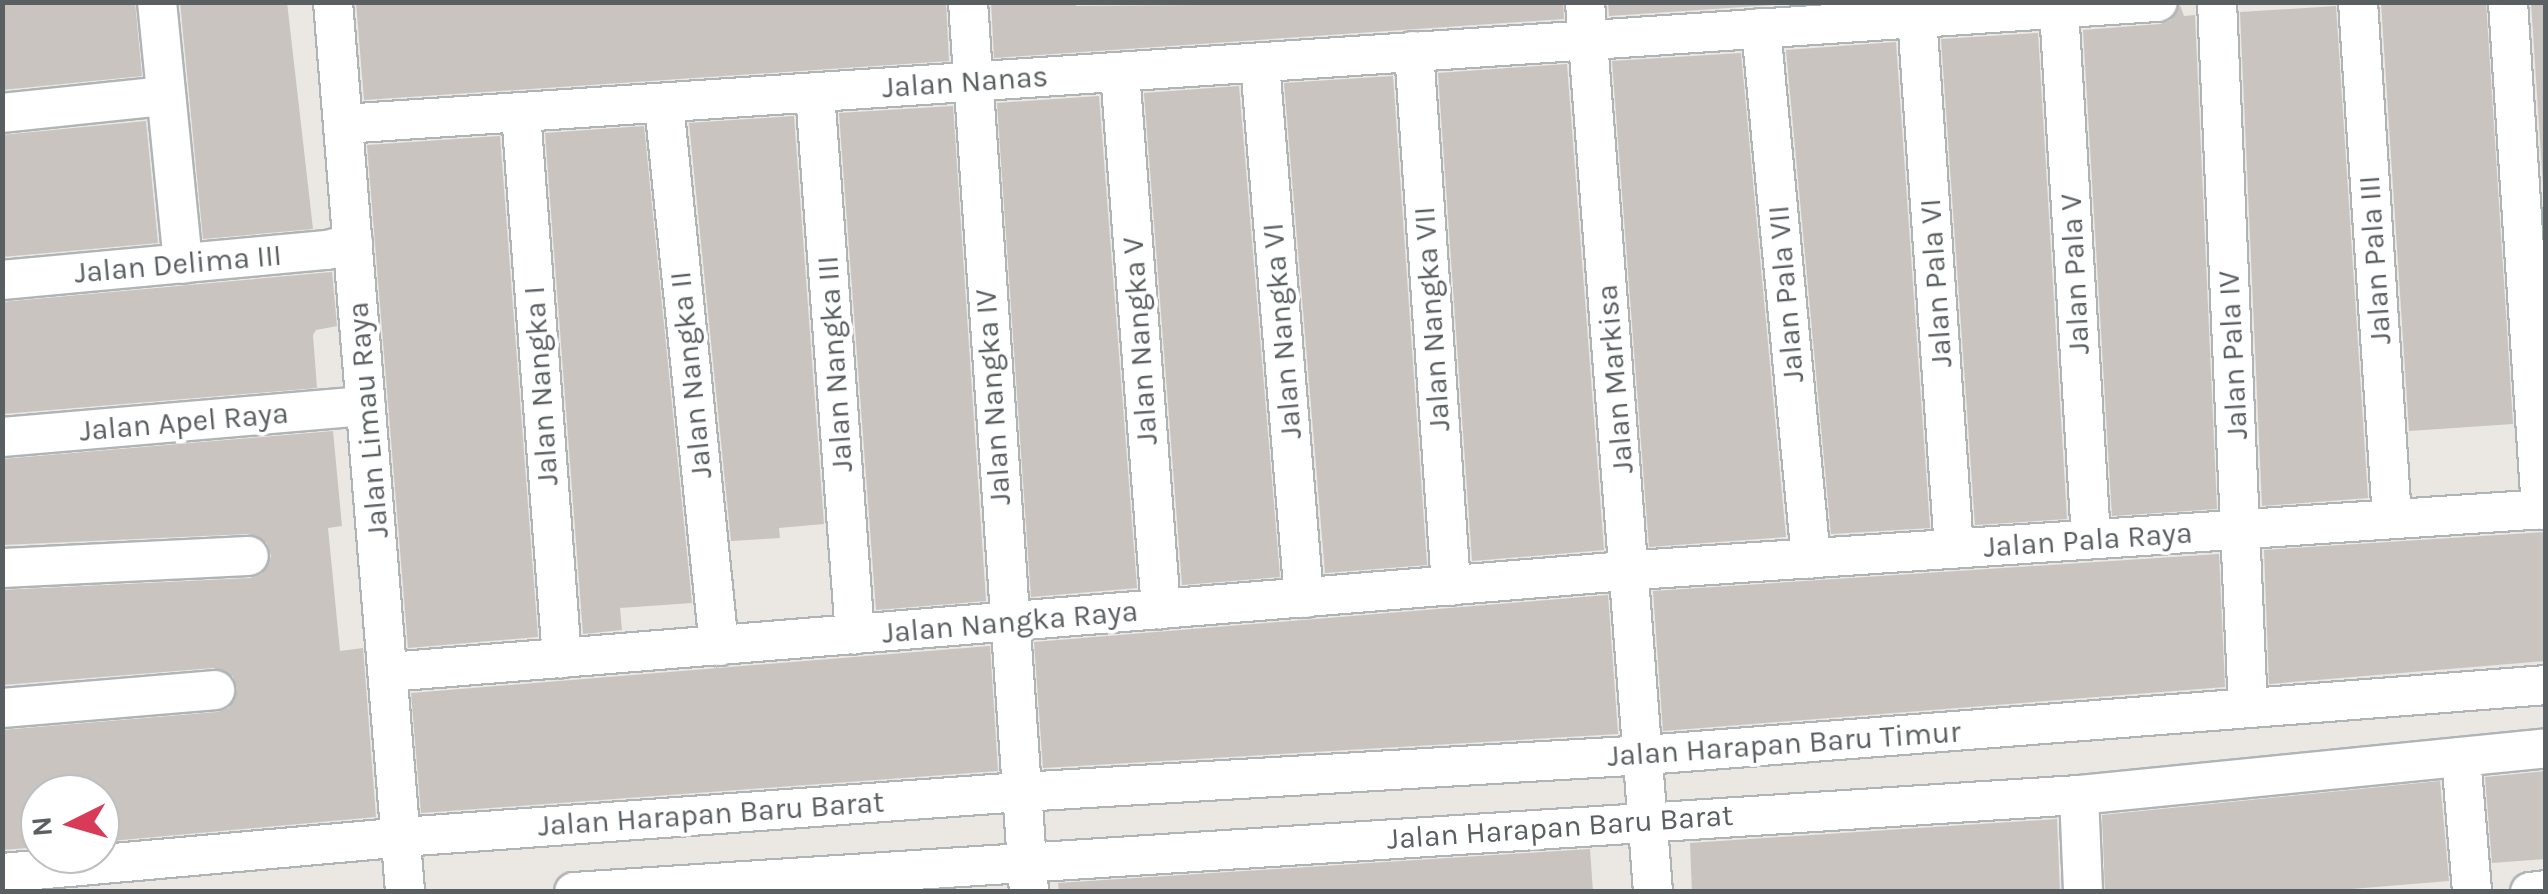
<!DOCTYPE html>
<html>
<head>
<meta charset="utf-8">
<style>
	body { margin:0 }
	#map { position:relative; width:2548px; height:894px; overflow:hidden; background:#ebe7e2; font-family:Karla,sans-serif }
	div>[style] { position:absolute }
	.building>* { inset:0; background:#c9c4c0 }
	.roads { filter:drop-shadow(2px 0 #afb4b6) drop-shadow(-2px 0 #afb4b6) drop-shadow(0 2px #afb4b6) drop-shadow(0 -2px #afb4b6) }
	.minor>* { height:38px; margin:-19px; padding:0 19px; transform-origin:19px; border-radius:19px; background:#fff }
	span { translate:-50% -50%; white-space:nowrap; text-align:center; line-height:1.15; -webkit-text-stroke:8px #fff; paint-order:stroke }
	.street-label { font-size:30px; color:#5a5f61 }
	.frame { position:absolute; inset:0; border:5px solid #5a5f61; pointer-events:none }
	.north { position:absolute; left:20px; top:774px; width:100px; height:100px; box-sizing:border-box; background:#fff; border:2px solid #bdbfc0; border-radius:50%; rotate:265deg; font-size:28px; font-weight:700; line-height:40px; text-align:center; color:#5a5f61 }
	.north::after { content:''; display:block; margin:auto; width:35px; height:45px; background:#d83b57; clip-path:polygon(50% 0,100% 100%,50% 72%,0 100%) }
</style>
</head>
<body>
<div id="map">
	<div class="building">
		<i style="clip-path:polygon(2px 2px,135px 2px,142px 76px,2px 90px)"></i>
		<i style="clip-path:polygon(180px 2px,287px 2px,313px 229px,203px 239px)"></i>
		<i style="clip-path:polygon(356px 2px,946px 2px,949px 61px,364px 100px)"></i>
		<i style="clip-path:polygon(991px 2px,1076px 2px,1076px 6px,1563px 2px,1564px 19px,994px 58px)"></i>
		<i style="clip-path:polygon(1608px 2px,1815px 2px,1609px 16px)"></i>
		<i style="clip-path:polygon(2486px 2px,2513px 424px,2409px 431px,2381px 3px)"></i>
		<i style="clip-path:polygon(2531px 2px,2546px 2px,2546px 232px)"></i>
		<i style="clip-path:polygon(2180px 5px,2184px 16px,2195px 15px,2217px 509px,2112px 516px,2083px 30px,2160px 24px,2171px 20px)"></i>
		<i style="clip-path:polygon(2336px 6px,2368px 498px,2262px 506px,2240px 12px)"></i>
		<i style="clip-path:polygon(2038px 33px,2067px 519px,1975px 525px,1941px 39px)"></i>
		<i style="clip-path:polygon(1896px 42px,1930px 528px,1831px 534px,1786px 50px)"></i>
		<i style="clip-path:polygon(1741px 53px,1786px 537px,1649px 547px,1612px 61px)"></i>
		<i style="clip-path:polygon(1567px 64px,1604px 550px,1472px 561px,1438px 73px)"></i>
		<i style="clip-path:polygon(1393px 76px,1427px 565px,1325px 573px,1284px 83px)"></i>
		<i style="clip-path:polygon(1239px 86px,1280px 577px,1182px 585px,1144px 93px)"></i>
		<i style="clip-path:polygon(1099px 96px,1137px 588px,1031px 597px,997px 103px)"></i>
		<i style="clip-path:polygon(953px 106px,986px 601px,876px 610px,839px 113px)"></i>
		<i style="clip-path:polygon(794px 116px,824px 524px,779px 528px,780px 538px,731px 541px,689px 123px)"></i>
		<i style="clip-path:polygon(146px 121px,158px 243px,2px 257px,2px 135px)"></i>
		<i style="clip-path:polygon(644px 126px,692px 603px,620px 608px,622px 630px,583px 634px,545px 133px)"></i>
		<i style="clip-path:polygon(500px 136px,538px 637px,408px 648px,367px 145px)"></i>
		<i style="clip-path:polygon(332px 272px,337px 326px,316px 330px,313px 335px,317px 388px,2px 414px,2px 302px)"></i>
		<i style="clip-path:polygon(333px 431px,342px 526px,328px 528px,340px 651px,363px 648px,376px 817px,100px 842px,100px 785px,40px 790px,40px 847px,2px 850px,2px 730px,217px 712px,229px 708px,237px 689px,233px 676px,213px 668px,2px 685px,2px 590px,250px 578px,262px 574px,271px 556px,267px 543px,248px 534px,2px 545px,2px 459px)"></i>
		<i style="clip-path:polygon(2546px 532px,2546px 661px,2269px 684px,2264px 550px)"></i>
		<i style="clip-path:polygon(2219px 554px,2225px 687px,1663px 731px,1653px 591px)"></i>
		<i style="clip-path:polygon(1608px 595px,1618px 734px,1043px 768px,1034px 642px)"></i>
		<i style="clip-path:polygon(990px 646px,998px 771px,421px 813px,411px 693px)"></i>
		<i style="clip-path:polygon(2546px 771px,2546px 859px,2492px 863px,2485px 777px)"></i>
		<i style="clip-path:polygon(2440px 781px,2449px 881px,2315px 892px,2105px 892px,2102px 815px)"></i>
		<i style="clip-path:polygon(2057px 819px,2060px 892px,1692px 892px,1690px 843px)"></i>
		<i style="clip-path:polygon(1590px 849px,1593px 892px,1059px 892px,1058px 883px)"></i>
	</div>
	<div class="roads">
		<div class="minor">
			<i style="left:157px;top:2px;width:263px;rotate:84.3deg"></i>
			<i style="left:333px;top:2px;width:893px;rotate:85.37deg"></i>
			<i style="left:968px;top:2px;width:892px;rotate:86.08deg"></i>
			<i style="left:1585px;top:2px;width:893px;rotate:85.63deg"></i>
			<i style="left:2217px;top:2px;width:707px;rotate:87.49deg"></i>
			<i style="left:2358px;top:2px;width:517px;rotate:86.23deg"></i>
			<i style="left:2508px;top:2px;width:509px;rotate:86.28deg"></i>
			<i style="left:2059px;top:9px;width:531px;rotate:86.54deg"></i>
			<i style="left:1917px;top:17px;width:533px;rotate:86.02deg"></i>
			<i style="left:1761px;top:28px;width:533px;rotate:84.62deg"></i>
			<i style="left:1414px;top:51px;width:536px;rotate:86.04deg"></i>
			<i style="left:1260px;top:64px;width:536px;rotate:85.29deg"></i>
			<i style="left:1120px;top:72px;width:539px;rotate:85.63deg"></i>
			<i style="left:815px;top:93px;width:543px;rotate:85.78deg"></i>
			<i style="left:664px;top:104px;width:545px;rotate:84.21deg"></i>
			<i style="left:2px;top:113px;width:164px;rotate:-6deg"></i>
			<i style="left:521px;top:113px;width:547px;rotate:85.7deg"></i>
			<i style="left:343px;top:124px;width:1819px;rotate:-3.85deg"></i>
			<i style="left:2px;top:280px;width:326px;rotate:-5.3deg"></i>
			<i style="left:327px;top:250px;width:27px;rotate:-15deg"></i>
			<i style="left:2px;top:437px;width:365px;rotate:-4.9deg"></i>
			<i style="left:2px;top:568px;width:247px;rotate:-2.8deg"></i>
			<i style="left:389px;top:672px;width:1266px;rotate:-4.67deg"></i>
			<i style="left:1651px;top:569px;width:897px;rotate:-3.84deg"></i>
			<i style="left:2px;top:708px;width:214px;rotate:-4.8deg"></i>
			<i style="left:2461px;top:757px;width:135px;rotate:85.3deg"></i>
			<i style="left:2079px;top:795px;width:97px;rotate:87.6deg"></i>
			<i style="left:2px;top:873px;width:402px;rotate:-5.1deg"></i>
			<i style="left:402px;top:837px;width:621px;rotate:-4.16deg"></i>
			<i style="left:1021px;top:792px;width:625px;rotate:-3.39deg"></i>
			<i style="left:1645px;top:755px;width:904px;rotate:-4.44deg"></i>
			<i style="left:574px;top:892px;width:1508px;rotate:-3.69deg"></i>
			<i style="left:2079px;top:795px;width:469px;rotate:-5.7deg"></i>
			<i style="left:2530px;top:892px;width:16px;rotate:-7deg"></i>
		</div>
	</div>
	<div class="street-label">
		<span style="left:965px;top:82px;rotate:-4deg">Jalan Nanas</span>
		<span style="left:2375px;top:260px;rotate:-94deg">Jalan Pala III</span>
		<span style="left:178px;top:264px;rotate:-5deg">Jalan Delima III</span>
		<span style="left:2075px;top:274px;rotate:-93deg">Jalan Pala V</span>
		<span style="left:1936px;top:283px;rotate:-94deg">Jalan Pala VI</span>
		<span style="left:1786px;top:294px;rotate:-95deg">Jalan Pala VII</span>
		<span style="left:1432px;top:319px;rotate:-94deg">Jalan Nangka VII</span>
		<span style="left:1282px;top:331px;rotate:-95deg">Jalan Nangka VI</span>
		<span style="left:1140px;top:341px;rotate:-94deg">Jalan Nangka V</span>
		<span style="left:2233px;top:355px;rotate:-93deg">Jalan Pala IV</span>
		<span style="left:835px;top:364px;rotate:-94deg">Jalan Nangka III</span>
		<span style="left:691px;top:375px;rotate:-96deg">Jalan Nangka II</span>
		<span style="left:1615px;top:379px;rotate:-95deg">Jalan Markisa</span>
		<span style="left:541px;top:386px;rotate:-94deg">Jalan Nangka I</span>
		<span style="left:993px;top:397px;rotate:-94deg">Jalan Nangka IV</span>
		<span style="left:368px;top:420px;rotate:-95deg">Jalan Limau Raya</span>
		<span style="left:184px;top:422px;rotate:-5deg">Jalan Apel Raya</span>
		<span style="left:2088px;top:540px;rotate:-4deg">Jalan Pala Raya</span>
		<span style="left:1010px;top:622px;rotate:-5deg">Jalan Nangka Raya</span>
		<span style="left:1784px;top:744px;rotate:-4deg">Jalan Harapan Baru Timur</span>
		<span style="left:711px;top:814px;rotate:-4deg">Jalan Harapan Baru Barat</span>
		<span style="left:1560px;top:827px;rotate:-4deg">Jalan Harapan Baru Barat</span>
	</div>
	<div class="frame"></div>
	<div class="north">N</div>
</div>
</body>
</html>
